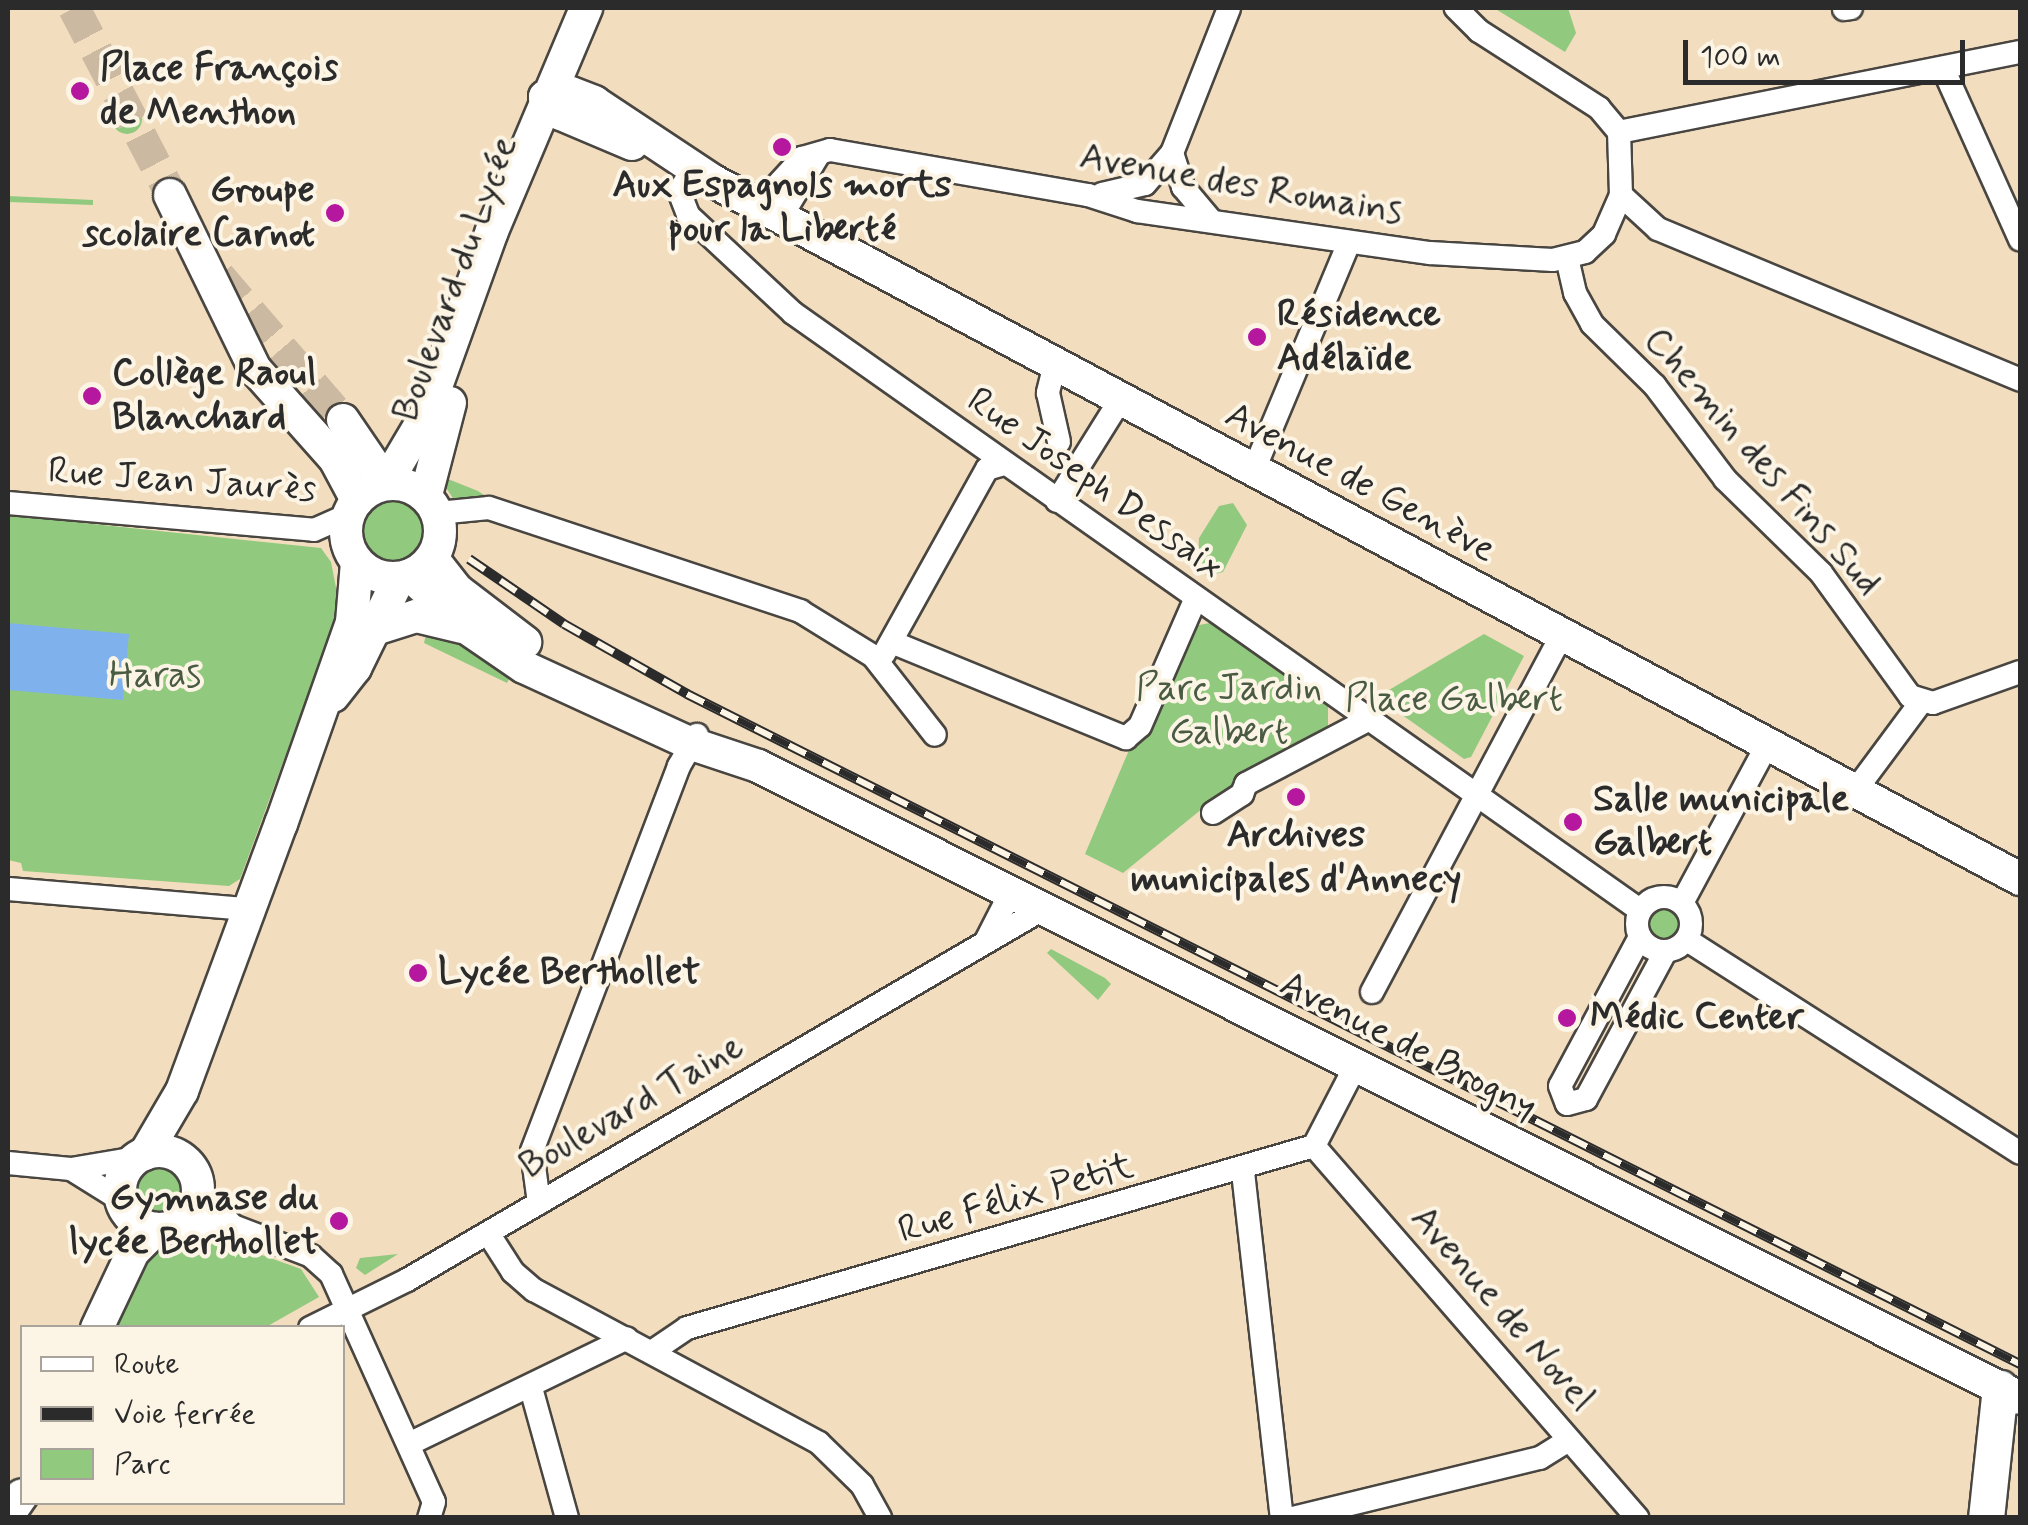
<!DOCTYPE html>
<html>
<head>
<meta charset="utf-8">
<style>
	body { margin:0 }
	#map { position:relative; width:2028px; height:1525px; overflow:hidden; background:#f3ddbf; font-family:Mynerve,sans-serif }
	div>[style] { position:absolute }
	.green>* { inset:0; background:#91ca7e }
	.round { border-radius:50% }
	.water>* { inset:0; background:#7fb2ec }
	.secondary-tunnel>* { height:32px; margin-top:-16px; transform-origin:0; background:repeating-linear-gradient(90deg,#cbb9a1 0 32px,transparent 0 48px) }
	.roads { filter:drop-shadow(2px 0 #494641) drop-shadow(-2px 0 #494641) drop-shadow(0 2px #494641) drop-shadow(0 -2px #494641) }
	.minor>* { height:22px; margin:-11px; padding:0 11px; transform-origin:11px; border-radius:11px; background:#fff }
	.minor>.ring { margin:-11px; padding:0; box-sizing:content-box; background:none; border:22px solid #fff; border-radius:50% }
	.secondary>* { height:32px; margin:-16px; padding:0 16px; transform-origin:16px; border-radius:16px; background:#fff }
	.secondary>.ring { margin:-16px; padding:0; box-sizing:content-box; background:none; border:32px solid #fff; border-radius:50% }
	.primary>* { height:35px; margin:-17.5px; padding:0 17.5px; transform-origin:17.5px; border-radius:17.5px; background:#fff }
	.rail>* { height:10px; margin-top:-5px; transform-origin:0; background:repeating-linear-gradient(90deg,#fcf5e5 0 19px,#2b2b2b 0 38px); box-sizing:border-box; border-block:2px solid #2b2b2b }
	.dots>* { width:28px; height:28px; translate:-50% -50%; box-sizing:border-box; border:5px solid #fcf5e5; border-radius:50% }
	span { translate:-50% -50%; white-space:nowrap; text-align:center; line-height:1.15; -webkit-text-stroke:8px #fcf5e5; paint-order:stroke }
	.poi-label { font-size:38px; color:#2b2b2b; font-weight:700 }
	.left { translate:0 -50%; text-align:left }
	.right { translate:-100% -50%; text-align:right }
	.street-label { font-size:38px; color:#2b2b2b }
	.park-label { font-size:38px; color:#4a5b44 }
	.frame { position:absolute; inset:0; border:10px solid #2b2b2b; pointer-events:none }
	.legend { position:absolute; left:20px; top:1325px; width:325px; height:180px; box-sizing:border-box; background:#fcf5e5; border:2px solid #a8a49b; margin:0; padding:12px 18px; list-style:none; font-size:30px; color:#2b2b2b }
	.legend li { display:flex; align-items:center; gap:20px; height:50px }
	.legend b { width:50px; border:2px solid #a8a49b }
	.scale { position:absolute; left:1683px; top:40px; width:282px; height:45px; box-sizing:border-box; border:5px solid #2b2b2b; border-top:0; padding-left:12px; font-size:30px; line-height:35px; white-space:nowrap; color:#2b2b2b; -webkit-text-stroke:8px #fcf5e5; paint-order:stroke }
</style>
</head>
<body>
<div id="map">
	<div class="green">
		<i style="clip-path:polygon(1494px 8px,1568px 8px,1576px 33px,1565px 52px)"></i>
		<i class="round" style="left:112px;top:104px;width:30px;height:30px"></i>
		<i style="clip-path:polygon(8px 196px,93px 200px,93px 205px,8px 202px)"></i>
		<i style="clip-path:polygon(438px 475px,478px 491px,487px 497px,454px 500px)"></i>
		<i class="round" style="left:355px;top:491px;width:74px;height:74px"></i>
		<i style="clip-path:polygon(1233px 503px,1247px 525px,1223px 572px,1207px 576px,1198px 567px,1199px 538px,1219px 506px)"></i>
		<i style="clip-path:polygon(8px 515px,321px 548px,331px 562px,340px 608px,240px 879px,229px 886px,23px 871px,21px 863px,8px 860px)"></i>
		<i style="clip-path:polygon(1215px 622px,1328px 701px,1328px 731px,1229px 787px,1123px 873px,1085px 854px,1129px 750px,1145px 739px,1194px 626px)"></i>
		<i style="clip-path:polygon(428px 625px,511px 675px,507px 683px,424px 643px)"></i>
		<i style="clip-path:polygon(1484px 634px,1524px 656px,1471px 757px,1464px 759px,1377px 697px)"></i>
		<i class="round" style="left:1646px;top:906px;width:36px;height:36px"></i>
		<i style="clip-path:polygon(1051px 949px,1105px 978px,1111px 984px,1098px 1000px,1047px 953px)"></i>
		<i class="round" style="left:133px;top:1163px;width:56px;height:56px"></i>
		<i style="clip-path:polygon(192px 1230px,301px 1269px,319px 1297px,266px 1327px,114px 1328px,139px 1269px,160px 1245px)"></i>
		<i style="clip-path:polygon(398px 1254px,365px 1275px,356px 1268px,360px 1258px)"></i>
	</div>
	<div class="water">
		<i style="clip-path:polygon(8px 623px,129px 634px,123px 700px,8px 690px)"></i>
	</div>
	<div class="secondary-tunnel">
		<i style="left:74px;top:8px;width:236px;rotate:62.5deg"></i>
		<i style="left:219px;top:276px;width:190px;rotate:49.3deg"></i>
	</div>
	<div class="roads">
		<div class="minor">
			<i style="left:1844px;top:9px;width:7px;rotate:-8deg"></i>
			<i style="left:1943px;top:68px;width:188px;rotate:65.8deg"></i>
			<i style="left:1619px;top:132px;width:409px;rotate:-11.3deg"></i>
			<i style="left:1172px;top:153px;width:36px;rotate:72deg"></i>
			<i style="left:1183px;top:187px;width:40px;rotate:50deg"></i>
			<i style="left:693px;top:169px;width:26px;rotate:122deg"></i>
			<i style="left:679px;top:191px;width:26px;rotate:69deg"></i>
			<i style="left:688px;top:215px;width:144px;rotate:43deg"></i>
			<i style="left:793px;top:313px;width:1036px;rotate:35.18deg"></i>
			<i style="left:1102px;top:194px;width:44px;rotate:-13.1deg"></i>
			<i style="left:1145px;top:184px;width:41px;rotate:-48.9deg"></i>
			<i style="left:1172px;top:153px;width:156px;rotate:-68.5deg"></i>
			<i style="left:1621px;top:195px;width:50px;rotate:42.6deg"></i>
			<i style="left:1658px;top:229px;width:392px;rotate:22.6deg"></i>
			<i style="left:759px;top:205px;width:64px;rotate:-47.5deg"></i>
			<i style="left:802px;top:158px;width:29px;rotate:-16deg"></i>
			<i style="left:830px;top:150px;width:262px;rotate:9.9deg"></i>
			<i style="left:1088px;top:195px;width:52px;rotate:18.1deg"></i>
			<i style="left:1137px;top:211px;width:296px;rotate:8.2deg"></i>
			<i style="left:1430px;top:253px;width:123px;rotate:3.3deg"></i>
			<i style="left:1553px;top:260px;width:33px;rotate:-14deg"></i>
			<i style="left:1585px;top:252px;width:26px;rotate:-43deg"></i>
			<i style="left:1604px;top:234px;width:43px;rotate:-66.4deg"></i>
			<i style="left:1621px;top:195px;width:63px;rotate:-91.8deg"></i>
			<i style="left:1619px;top:132px;width:31px;rotate:-130deg"></i>
			<i style="left:1599px;top:108px;width:143px;rotate:-147.3deg"></i>
			<i style="left:1479px;top:31px;width:33px;rotate:-135deg"></i>
			<i style="left:781px;top:217px;width:74px;rotate:-58.9deg"></i>
			<i style="left:1567px;top:258px;width:36px;rotate:77deg"></i>
			<i style="left:1575px;top:293px;width:35px;rotate:61deg"></i>
			<i style="left:1592px;top:324px;width:88px;rotate:44.5deg"></i>
			<i style="left:1655px;top:386px;width:116px;rotate:53deg"></i>
			<i style="left:1725px;top:479px;width:134px;rotate:44.4deg"></i>
			<i style="left:1821px;top:573px;width:152px;rotate:54.1deg"></i>
			<i style="left:1910px;top:696px;width:24px;rotate:17deg"></i>
			<i style="left:1933px;top:703px;width:92px;rotate:-19.6deg"></i>
			<i style="left:1055px;top:364px;width:30px;rotate:104deg"></i>
			<i style="left:1048px;top:393px;width:50px;rotate:77.3deg"></i>
			<i style="left:1253px;top:472px;width:249px;rotate:-67.3deg"></i>
			<i style="left:1057px;top:501px;width:119px;rotate:-58deg"></i>
			<i style="left:8px;top:503px;width:307px;rotate:5deg"></i>
			<i style="left:314px;top:530px;width:37px;rotate:-24deg"></i>
			<i style="left:438px;top:513px;width:51px;rotate:-5.6deg"></i>
			<i style="left:489px;top:508px;width:328px;rotate:18.3deg"></i>
			<i style="left:800px;top:611px;width:86px;rotate:31.7deg"></i>
			<i style="left:873px;top:656px;width:100px;rotate:51.9deg"></i>
			<i style="left:894px;top:643px;width:251px;rotate:22.3deg"></i>
			<i style="left:1126px;top:738px;width:18px;rotate:-41deg"></i>
			<i style="left:1140px;top:726px;width:140px;rotate:-66.4deg"></i>
			<i style="left:884px;top:654px;width:212px;rotate:-60.9deg"></i>
			<i style="left:987px;top:469px;width:18px;rotate:-16deg"></i>
			<i style="left:1855px;top:791px;width:111px;rotate:-53.4deg"></i>
			<i style="left:1213px;top:813px;width:35px;rotate:-33deg"></i>
			<i style="left:1242px;top:794px;width:11px;rotate:-68deg"></i>
			<i style="left:1246px;top:784px;width:138px;rotate:-27.7deg"></i>
			<i style="left:8px;top:889px;width:241px;rotate:4.8deg"></i>
			<i class="ring" style="left:1637px;top:897px;width:32px;height:32px"></i>
			<i style="left:1682px;top:903px;width:179px;rotate:-61.7deg"></i>
			<i style="left:1640px;top:937px;width:169px;rotate:118.2deg"></i>
			<i style="left:1560px;top:1086px;width:19px;rotate:69deg"></i>
			<i style="left:1567px;top:1104px;width:20px;rotate:-15deg"></i>
			<i style="left:1586px;top:1099px;width:167px;rotate:-61.7deg"></i>
			<i style="left:1687px;top:940px;width:395px;rotate:32.6deg"></i>
			<i style="left:986px;top:941px;width:55px;rotate:-63deg"></i>
			<i style="left:1372px;top:992px;width:403px;rotate:-62deg"></i>
			<i style="left:1314px;top:1146px;width:493px;rotate:49deg"></i>
			<i style="left:8px;top:1163px;width:63px;rotate:5.4deg"></i>
			<i style="left:71px;top:1169px;width:66px;rotate:-9.6deg"></i>
			<i style="left:71px;top:1169px;width:59px;rotate:31.8deg"></i>
			<i style="left:1243px;top:1172px;width:348px;rotate:83.6deg"></i>
			<i style="left:198px;top:1190px;width:50px;rotate:45.8deg"></i>
			<i style="left:539px;top:1203px;width:52px;rotate:-97.7deg"></i>
			<i style="left:532px;top:1151px;width:412px;rotate:-69.1deg"></i>
			<i style="left:679px;top:766px;width:36px;rotate:-60deg"></i>
			<i style="left:181px;top:1223px;width:52px;rotate:3.3deg"></i>
			<i style="left:233px;top:1226px;width:84px;rotate:21deg"></i>
			<i style="left:311px;top:1256px;width:27px;rotate:42deg"></i>
			<i style="left:331px;top:1274px;width:250px;rotate:65.7deg"></i>
			<i style="left:434px;top:1502px;width:17px;rotate:107deg"></i>
			<i style="left:488px;top:1233px;width:46px;rotate:57.3deg"></i>
			<i style="left:513px;top:1272px;width:28px;rotate:41deg"></i>
			<i style="left:534px;top:1290px;width:323px;rotate:28.2deg"></i>
			<i style="left:819px;top:1443px;width:60px;rotate:44.3deg"></i>
			<i style="left:862px;top:1485px;width:38px;rotate:61deg"></i>
			<i style="left:310px;top:1328px;width:108px;rotate:-26.3deg"></i>
			<i style="left:407px;top:1280px;width:736px;rotate:-30.26deg"></i>
			<i style="left:653px;top:1351px;width:41px;rotate:-34.1deg"></i>
			<i style="left:687px;top:1328px;width:653px;rotate:-16.19deg"></i>
			<i style="left:1314px;top:1146px;width:91px;rotate:-62.6deg"></i>
			<i style="left:531px;top:1388px;width:135px;rotate:74.5deg"></i>
			<i style="left:409px;top:1444px;width:242px;rotate:-25.9deg"></i>
			<i style="left:1293px;top:1518px;width:254px;rotate:-13.7deg"></i>
			<i style="left:1540px;top:1458px;width:34px;rotate:-32deg"></i>
		</div>
		<div class="secondary">
			<i style="left:545px;top:97px;width:26px;rotate:-9deg"></i>
			<i style="left:571px;top:93px;width:25px;rotate:21deg"></i>
			<i style="left:594px;top:102px;width:143px;rotate:33.6deg"></i>
			<i style="left:713px;top:181px;width:1482px;rotate:28.1deg"></i>
			<i style="left:545px;top:97px;width:23px;rotate:47deg"></i>
			<i style="left:561px;top:114px;width:77px;rotate:22.9deg"></i>
			<i style="left:170px;top:195px;width:194px;rotate:64deg"></i>
			<i style="left:255px;top:369px;width:120px;rotate:48.4deg"></i>
			<i style="left:335px;top:459px;width:47px;rotate:61.8deg"></i>
			<i style="left:343px;top:420px;width:76px;rotate:55.7deg"></i>
			<i style="left:386px;top:483px;width:77px;rotate:-59.4deg"></i>
			<i style="left:425px;top:417px;width:198px;rotate:-70.2deg"></i>
			<i style="left:492px;top:231px;width:242px;rotate:-67.1deg"></i>
			<i class="ring" style="left:346px;top:484px;width:62px;height:62px"></i>
			<i style="left:426px;top:495px;width:95px;rotate:-75.4deg"></i>
			<i style="left:432px;top:558px;width:41px;rotate:52deg"></i>
			<i style="left:457px;top:590px;width:86px;rotate:37.4deg"></i>
			<i style="left:410px;top:575px;width:78px;rotate:42.9deg"></i>
			<i style="left:467px;top:628px;width:69px;rotate:34.4deg"></i>
			<i style="left:524px;top:667px;width:182px;rotate:24.7deg"></i>
			<i style="left:689px;top:743px;width:73px;rotate:18.4deg"></i>
			<i style="left:758px;top:766px;width:1411px;rotate:26.6deg"></i>
			<i style="left:375px;top:629px;width:43px;rotate:-17.6deg"></i>
			<i style="left:416px;top:616px;width:47px;rotate:13.4deg"></i>
			<i style="left:333px;top:696px;width:36px;rotate:-52deg"></i>
			<i style="left:355px;top:668px;width:100px;rotate:-63.9deg"></i>
			<i class="ring" style="left:120px;top:1151px;width:46px;height:46px"></i>
			<i style="left:145px;top:1154px;width:73px;rotate:-59.6deg"></i>
			<i style="left:182px;top:1091px;width:285px;rotate:-69.7deg"></i>
			<i style="left:281px;top:824px;width:214px;rotate:-70.6deg"></i>
			<i style="left:352px;top:622px;width:60px;rotate:-85.2deg"></i>
			<i style="left:97px;top:1328px;width:84px;rotate:-64.7deg"></i>
			<i style="left:133px;top:1252px;width:33px;rotate:-45deg"></i>
			<i style="left:8px;top:1515px;width:24px;rotate:-55deg"></i>
		</div>
		<div class="primary">
			<i style="left:1986px;top:1518px;width:131px;rotate:-83.9deg"></i>
		</div>
	</div>
	<div class="rail">
		<i style="left:469px;top:559px;width:115px;rotate:34.4deg"></i>
		<i style="left:564px;top:624px;width:142px;rotate:29.6deg"></i>
		<i style="left:687px;top:694px;width:1492px;rotate:26.69deg"></i>
	</div>
	<div class="dots">
		<i style="left:80px;top:91px;background:#b5179e"></i>
		<i style="left:782px;top:147px;background:#b5179e"></i>
		<i style="left:335px;top:213px;background:#b5179e"></i>
		<i style="left:1257px;top:337px;background:#b5179e"></i>
		<i style="left:92px;top:396px;background:#b5179e"></i>
		<i style="left:1296px;top:797px;background:#b5179e"></i>
		<i style="left:1573px;top:822px;background:#b5179e"></i>
		<i style="left:418px;top:973px;background:#b5179e"></i>
		<i style="left:1567px;top:1018px;background:#b5179e"></i>
		<i style="left:339px;top:1221px;background:#b5179e"></i>
	</div>
	<div class="poi-label">
		<span class="left" style="left:100px;top:91px">Place François<br>de Menthon</span>
		<span style="left:782px;top:208px">Aux Espagnols morts<br>pour la Liberté</span>
		<span class="right" style="left:315px;top:213px">Groupe<br>scolaire Carnot</span>
		<span class="left" style="left:1277px;top:337px">Résidence<br>Adélaïde</span>
		<span class="left" style="left:112px;top:396px">Collège Raoul<br>Blanchard</span>
		<span class="left" style="left:1593px;top:822px">Salle municipale<br>Galbert</span>
		<span style="left:1296px;top:858px">Archives<br>municipales d'Annecy</span>
		<span class="left" style="left:438px;top:973px">Lycée Berthollet</span>
		<span class="left" style="left:1590px;top:1018px">Médic Center</span>
		<span class="right" style="left:319px;top:1221px">Gymnase du<br>lycée Berthollet</span>
	</div>
	<div class="street-label">
		<span style="left:1241px;top:185px;rotate:10deg">Avenue des Romains</span>
		<span style="left:456px;top:279px;rotate:-70deg">Boulevard du Lycée</span>
		<span style="left:1762px;top:462px;rotate:49deg">Chemin des Fins Sud</span>
		<span style="left:182px;top:481px;rotate:4deg">Rue Jean Jaurès</span>
		<span style="left:1360px;top:483px;rotate:28deg">Avenue de Genève</span>
		<span style="left:1095px;top:484px;rotate:35deg">Rue Joseph Dessaix</span>
		<span style="left:1408px;top:1046px;rotate:27deg">Avenue de Brogny</span>
		<span style="left:632px;top:1107px;rotate:-30deg">Boulevard Taine</span>
		<span style="left:1016px;top:1199px;rotate:-16deg">Rue Félix Petit</span>
		<span style="left:1502px;top:1309px;rotate:49deg">Avenue de Novel</span>
	</div>
	<div class="park-label">
		<span style="left:155px;top:676px">Haras</span>
		<span style="left:1229px;top:711px">Parc Jardin<br>Galbert</span>
		<span style="left:1454px;top:700px">Place Galbert</span>
	</div>
	<div class="frame"></div>
	<ul class="legend">
	<li><b style="height:12px;background:#fff"></b>Route</li>
	<li><b style="height:12px;background:#2b2b2b"></b>Voie ferrée</li>
	<li><b style="height:28px;background:#91ca7e"></b>Parc</li>
	</ul>
	<div class="scale">100 m</div>
</div>
</body>
</html>
